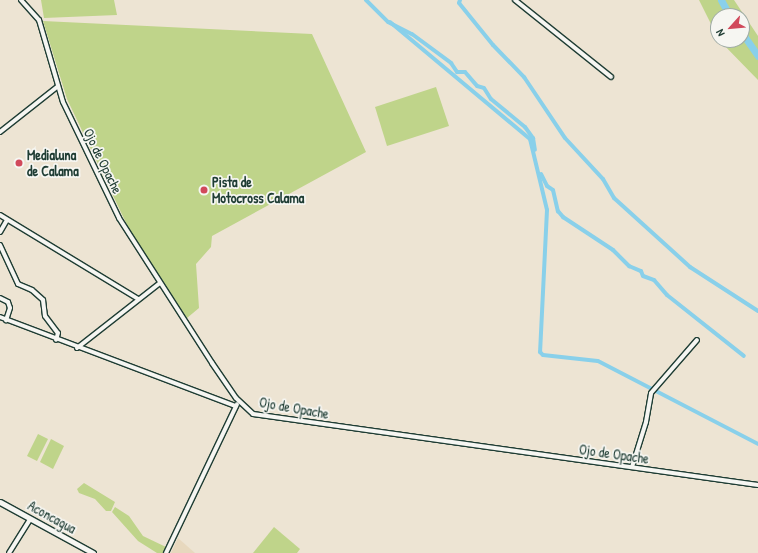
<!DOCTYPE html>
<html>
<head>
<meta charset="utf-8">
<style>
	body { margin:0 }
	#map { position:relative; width:758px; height:553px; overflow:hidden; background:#ede4d3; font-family:"Patrick Hand",sans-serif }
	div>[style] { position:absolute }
	.built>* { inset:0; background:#e7d8be }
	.green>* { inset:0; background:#bfd48a }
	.canal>* { height:4px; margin:-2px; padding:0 2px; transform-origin:2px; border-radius:2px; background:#89d0ea }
	.river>* { height:7px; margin:-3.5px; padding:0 3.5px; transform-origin:3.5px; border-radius:3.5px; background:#89d0ea }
	.roads { filter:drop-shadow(1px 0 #1f3d34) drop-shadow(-1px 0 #1f3d34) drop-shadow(0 1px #1f3d34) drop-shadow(0 -1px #1f3d34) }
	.minor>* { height:4px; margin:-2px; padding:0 2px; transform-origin:2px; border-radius:2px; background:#f6f6f2 }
	.tertiary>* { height:5px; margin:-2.5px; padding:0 2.5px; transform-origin:2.5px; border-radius:2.5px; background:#f6f6f2 }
	.dots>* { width:11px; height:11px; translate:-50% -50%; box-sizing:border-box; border:2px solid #f6f6f2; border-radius:50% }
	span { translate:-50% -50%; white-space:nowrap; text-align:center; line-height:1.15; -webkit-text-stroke:3.5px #f6f6f2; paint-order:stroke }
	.poi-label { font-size:14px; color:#1f3d34; font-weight:700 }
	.left { translate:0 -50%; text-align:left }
	.street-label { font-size:14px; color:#1f3d34 }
	.north { position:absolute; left:710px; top:8px; width:40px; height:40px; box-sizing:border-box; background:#f6f6f2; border:1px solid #a0aca6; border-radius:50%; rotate:243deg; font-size:11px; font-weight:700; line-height:16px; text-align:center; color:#1f3d34 }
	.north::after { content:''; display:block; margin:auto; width:14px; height:18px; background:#d1495b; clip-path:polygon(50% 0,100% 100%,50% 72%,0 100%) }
</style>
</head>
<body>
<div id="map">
	<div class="built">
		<i style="clip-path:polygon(178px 538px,195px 553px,171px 553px)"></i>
	</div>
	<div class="green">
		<i style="clip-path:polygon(41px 0,114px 0,117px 15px,44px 18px)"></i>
		<i style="clip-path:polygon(699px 0,734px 0,758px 36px,758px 80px,719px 40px,742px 40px,742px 16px,718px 16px,718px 38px)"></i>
		<i style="clip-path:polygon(43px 21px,312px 34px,366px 152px,212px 236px,211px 247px,196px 264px,199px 308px,187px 318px,128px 227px,67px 99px)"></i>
		<i style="clip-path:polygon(436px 87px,449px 126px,387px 146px,375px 107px)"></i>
		<i style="clip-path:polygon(38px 434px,48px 439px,37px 461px,27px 456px)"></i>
		<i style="clip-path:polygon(51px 439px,64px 446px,53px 469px,40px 462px)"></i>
		<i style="clip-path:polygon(84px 483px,115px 502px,111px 511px,106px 511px,95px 499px,79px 493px,77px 489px)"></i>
		<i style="clip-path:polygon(115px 507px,129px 516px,143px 536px,166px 547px,164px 553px,157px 553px,138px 541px,112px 512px)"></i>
		<i style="clip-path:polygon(274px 527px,300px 549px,297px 553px,253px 553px)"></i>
	</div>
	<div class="canal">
		<i style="left:366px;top:0;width:31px;rotate:45deg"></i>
		<i style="left:388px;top:22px;width:27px;rotate:27deg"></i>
		<i style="left:412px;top:34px;width:49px;rotate:36.6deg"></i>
		<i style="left:451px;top:63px;width:11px;rotate:56deg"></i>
		<i style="left:457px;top:72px;width:8px"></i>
		<i style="left:465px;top:72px;width:18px;rotate:49deg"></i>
		<i style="left:477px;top:86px;width:7px;rotate:16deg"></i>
		<i style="left:484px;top:88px;width:13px;rotate:58deg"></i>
		<i style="left:491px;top:99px;width:44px;rotate:39.5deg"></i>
		<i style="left:525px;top:127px;width:14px;rotate:54deg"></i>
		<i style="left:533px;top:138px;width:12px;rotate:81deg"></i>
		<i style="left:460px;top:0;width:3px;rotate:108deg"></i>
		<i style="left:459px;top:3px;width:54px;rotate:51deg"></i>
		<i style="left:493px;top:45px;width:45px;rotate:45.9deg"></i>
		<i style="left:524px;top:77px;width:73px;rotate:56.1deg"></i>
		<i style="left:565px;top:138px;width:56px;rotate:47.2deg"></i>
		<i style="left:603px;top:179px;width:22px;rotate:60deg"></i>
		<i style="left:614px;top:198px;width:103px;rotate:42.2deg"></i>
		<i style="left:690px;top:267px;width:81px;rotate:32.9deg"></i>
		<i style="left:390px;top:22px;width:182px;rotate:39.9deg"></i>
		<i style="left:530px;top:139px;width:73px;rotate:76.5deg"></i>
		<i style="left:547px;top:210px;width:142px;rotate:92.8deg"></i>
		<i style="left:540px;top:352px;width:4px;rotate:45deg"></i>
		<i style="left:543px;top:355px;width:55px;rotate:6.2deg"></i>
		<i style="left:598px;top:361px;width:180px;rotate:27.4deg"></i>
		<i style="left:541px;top:174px;width:13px;rotate:63deg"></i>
		<i style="left:547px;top:186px;width:7px;rotate:34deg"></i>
		<i style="left:553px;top:190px;width:22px;rotate:77deg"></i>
		<i style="left:558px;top:211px;width:8px;rotate:50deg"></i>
		<i style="left:563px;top:217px;width:60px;rotate:33.4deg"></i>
		<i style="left:613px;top:250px;width:23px;rotate:45deg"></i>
		<i style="left:629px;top:266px;width:13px;rotate:23deg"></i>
		<i style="left:641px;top:271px;width:5px;rotate:68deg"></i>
		<i style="left:643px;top:276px;width:12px;rotate:20deg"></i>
		<i style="left:654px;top:280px;width:20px;rotate:49deg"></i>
		<i style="left:667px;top:295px;width:98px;rotate:38.4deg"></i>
	</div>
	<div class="river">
		<i style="left:721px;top:0;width:18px;rotate:61deg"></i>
		<i style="left:742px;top:33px;width:28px;rotate:55deg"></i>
	</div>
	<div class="roads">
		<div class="minor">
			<i style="left:21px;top:0;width:27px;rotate:48deg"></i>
			<i style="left:39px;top:20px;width:85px;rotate:73.7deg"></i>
			<i style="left:63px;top:102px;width:129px;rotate:64.2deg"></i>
			<i style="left:119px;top:218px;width:172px;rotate:57.3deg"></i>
			<i style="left:212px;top:363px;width:42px;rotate:55.6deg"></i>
			<i style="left:236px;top:398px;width:23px;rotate:43deg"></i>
			<i style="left:253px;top:414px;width:510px;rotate:8deg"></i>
			<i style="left:515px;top:0;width:123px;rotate:38.7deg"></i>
			<i style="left:0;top:132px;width:73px;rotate:-38.3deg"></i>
			<i style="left:0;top:215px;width:162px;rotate:31.3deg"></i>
			<i style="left:0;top:232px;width:14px;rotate:-60deg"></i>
			<i style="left:0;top:245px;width:43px;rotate:65.2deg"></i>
			<i style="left:18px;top:284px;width:15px;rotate:23deg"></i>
			<i style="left:32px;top:290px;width:15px;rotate:42deg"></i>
			<i style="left:43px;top:300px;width:16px;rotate:83deg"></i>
			<i style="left:45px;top:316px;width:21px;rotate:53deg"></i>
			<i style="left:58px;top:333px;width:7px;rotate:106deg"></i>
			<i style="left:0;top:298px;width:9px;rotate:27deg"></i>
			<i style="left:8px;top:302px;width:6px;rotate:72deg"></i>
			<i style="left:10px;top:308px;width:13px;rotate:108deg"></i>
			<i style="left:0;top:317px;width:252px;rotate:20.7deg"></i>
			<i style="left:77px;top:348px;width:105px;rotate:-38.1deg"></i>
			<i style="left:632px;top:467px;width:47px;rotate:-72.7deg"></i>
			<i style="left:646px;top:422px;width:29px;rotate:-80deg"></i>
			<i style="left:651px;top:393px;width:70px;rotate:-49deg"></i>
			<i style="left:9px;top:553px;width:40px;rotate:-58deg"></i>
			<i style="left:166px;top:553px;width:165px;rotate:-64.5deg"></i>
		</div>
		<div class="tertiary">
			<i style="left:0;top:502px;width:106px;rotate:28.7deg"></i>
		</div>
	</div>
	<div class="dots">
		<i style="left:19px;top:163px;background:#d1495b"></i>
		<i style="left:204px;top:190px;background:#d1495b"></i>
	</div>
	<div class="poi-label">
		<span class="left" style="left:27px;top:163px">Medialuna<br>de Calama</span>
		<span class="left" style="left:212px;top:190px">Pista de<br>Motocross Calama</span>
	</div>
	<div class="street-label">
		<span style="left:103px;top:161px;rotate:64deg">Ojo de Opache</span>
		<span style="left:294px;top:408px;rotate:10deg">Ojo de Opache</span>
		<span style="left:614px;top:454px;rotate:8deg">Ojo de Opache</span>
		<span style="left:52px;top:517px;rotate:29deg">Aconcagua</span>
	</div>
	<div class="north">N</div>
</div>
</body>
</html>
